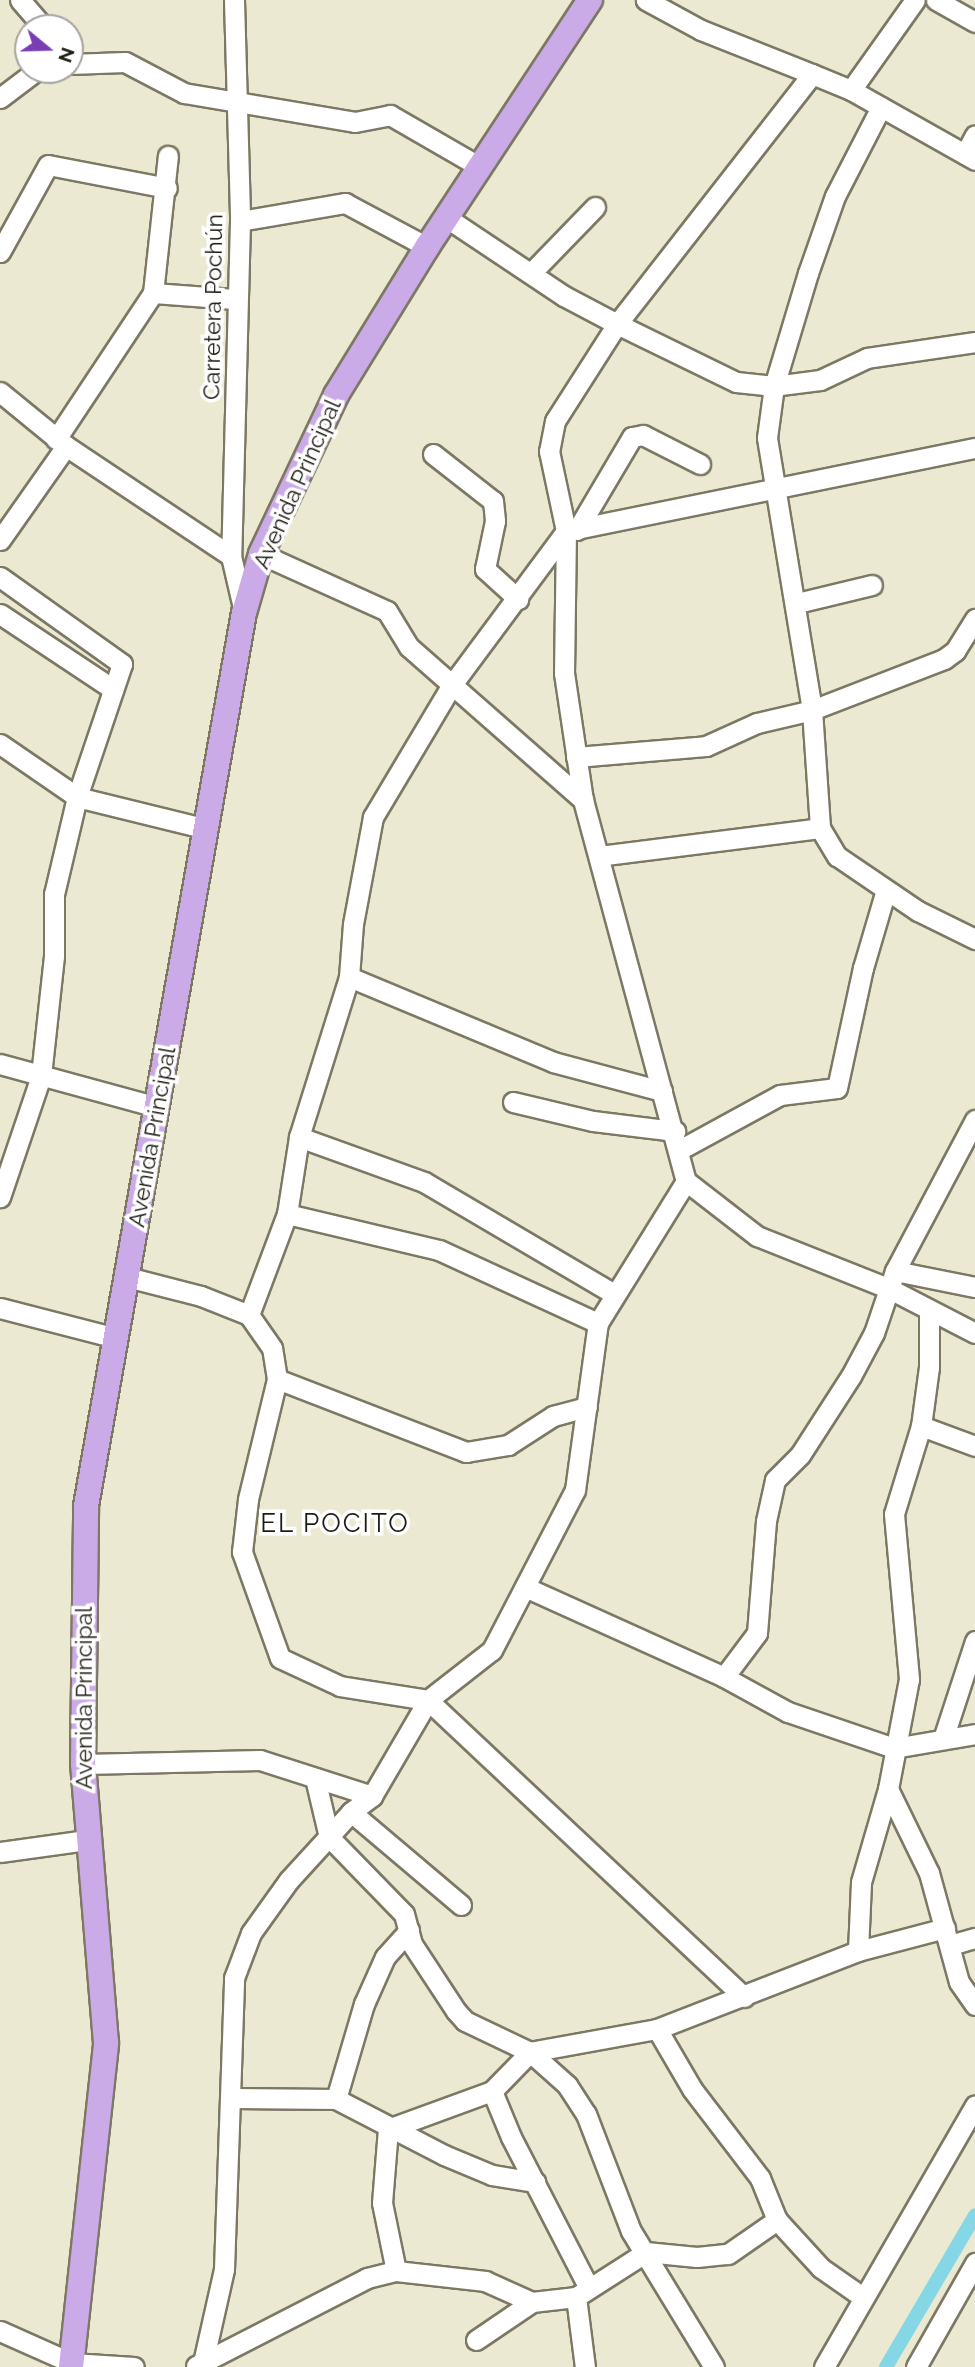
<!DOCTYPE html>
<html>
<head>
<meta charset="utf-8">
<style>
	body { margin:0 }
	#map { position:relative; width:975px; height:2367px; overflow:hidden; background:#ece9d2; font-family:Raleway,sans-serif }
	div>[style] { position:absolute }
	.canal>* { height:14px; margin:-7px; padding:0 7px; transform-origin:7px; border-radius:7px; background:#85d7e6 }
	.roads { filter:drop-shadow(2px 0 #7c7864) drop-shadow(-2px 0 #7c7864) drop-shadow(0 2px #7c7864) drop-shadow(0 -2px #7c7864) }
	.minor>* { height:19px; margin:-9.5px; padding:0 9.5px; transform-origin:9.5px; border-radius:9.5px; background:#fff }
	.major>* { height:24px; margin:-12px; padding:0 12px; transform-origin:12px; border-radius:12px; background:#cbaae8 }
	span { translate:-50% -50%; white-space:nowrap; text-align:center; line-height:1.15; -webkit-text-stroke:7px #fff; paint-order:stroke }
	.street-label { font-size:23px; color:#1d1c14 }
	.quarter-label { font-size:26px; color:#1d1c14; letter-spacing:2px }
	.north { position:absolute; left:14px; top:14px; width:70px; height:70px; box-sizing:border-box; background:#fff; border:2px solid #a5a4a1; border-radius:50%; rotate:109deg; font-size:19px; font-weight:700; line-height:28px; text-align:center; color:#1d1c14 }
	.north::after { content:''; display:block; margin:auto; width:24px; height:32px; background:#793eb4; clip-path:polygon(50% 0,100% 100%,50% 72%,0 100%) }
</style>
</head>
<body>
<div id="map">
	<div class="canal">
		<i style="left:886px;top:2367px;width:176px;rotate:-59.6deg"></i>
	</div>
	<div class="roads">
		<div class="minor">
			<i style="left:20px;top:0;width:37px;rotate:49deg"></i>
			<i style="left:234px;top:0;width:221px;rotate:88.4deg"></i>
			<i style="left:240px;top:221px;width:335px;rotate:91.5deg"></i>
			<i style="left:231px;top:556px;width:57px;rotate:76.9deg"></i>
			<i style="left:936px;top:0;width:45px;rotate:29.4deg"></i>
			<i style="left:70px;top:64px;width:55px;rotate:-2.1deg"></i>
			<i style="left:125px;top:62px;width:67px;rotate:27.7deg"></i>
			<i style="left:184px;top:93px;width:173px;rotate:9.6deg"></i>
			<i style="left:355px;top:122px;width:36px;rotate:-11deg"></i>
			<i style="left:390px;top:115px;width:104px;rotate:30deg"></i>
			<i style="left:812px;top:74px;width:42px;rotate:22.3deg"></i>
			<i style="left:851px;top:90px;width:142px;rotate:29.4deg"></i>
			<i style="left:851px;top:90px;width:110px;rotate:-54.6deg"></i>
			<i style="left:0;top:98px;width:46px;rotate:-37.1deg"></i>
			<i style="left:881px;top:107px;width:100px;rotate:117.3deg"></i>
			<i style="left:835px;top:196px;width:82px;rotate:109.3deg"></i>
			<i style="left:808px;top:273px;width:118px;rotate:106.7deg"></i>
			<i style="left:774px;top:386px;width:52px;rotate:97.7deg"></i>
			<i style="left:767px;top:438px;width:276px;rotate:80.6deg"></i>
			<i style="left:812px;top:710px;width:118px;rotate:86.1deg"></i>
			<i style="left:820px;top:828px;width:33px;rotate:59deg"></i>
			<i style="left:837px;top:856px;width:98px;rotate:34.2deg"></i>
			<i style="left:918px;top:911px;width:64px;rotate:26.2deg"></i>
			<i style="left:965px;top:154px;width:21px;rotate:-62deg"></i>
			<i style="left:447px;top:218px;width:141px;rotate:33.7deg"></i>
			<i style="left:564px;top:296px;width:60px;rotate:27.8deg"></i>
			<i style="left:617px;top:324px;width:317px;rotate:-52deg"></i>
			<i style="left:812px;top:74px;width:119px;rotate:-158.4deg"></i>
			<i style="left:701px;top:30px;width:63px;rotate:-151.4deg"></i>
			<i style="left:240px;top:221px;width:107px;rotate:-9.7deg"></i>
			<i style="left:345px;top:203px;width:93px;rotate:28.2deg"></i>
			<i style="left:0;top:252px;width:99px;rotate:-61.1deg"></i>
			<i style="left:48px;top:165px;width:121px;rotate:10.9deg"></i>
			<i style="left:531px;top:273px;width:92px;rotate:-45.9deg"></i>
			<i style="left:153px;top:293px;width:82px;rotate:4.2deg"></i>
			<i style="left:975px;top:342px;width:109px;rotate:171.6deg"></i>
			<i style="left:867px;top:358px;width:52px;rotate:154.9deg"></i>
			<i style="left:820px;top:380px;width:46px;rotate:172.6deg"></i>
			<i style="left:774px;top:386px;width:38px;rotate:-174deg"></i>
			<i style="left:736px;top:382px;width:132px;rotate:-154deg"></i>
			<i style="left:617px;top:324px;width:115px;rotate:122.6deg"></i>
			<i style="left:555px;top:421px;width:31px;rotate:101deg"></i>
			<i style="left:549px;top:451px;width:82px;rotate:78deg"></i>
			<i style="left:566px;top:531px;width:142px;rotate:90.8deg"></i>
			<i style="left:564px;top:673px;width:128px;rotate:81.5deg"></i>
			<i style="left:583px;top:800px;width:395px;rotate:74.9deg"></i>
			<i style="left:686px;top:1181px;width:90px;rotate:37.8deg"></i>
			<i style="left:757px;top:1236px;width:141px;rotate:21.7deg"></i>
			<i style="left:888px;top:1288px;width:98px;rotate:27.3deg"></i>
			<i style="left:0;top:392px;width:85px;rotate:39.3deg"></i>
			<i style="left:66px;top:446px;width:198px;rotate:33.7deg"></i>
			<i style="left:56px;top:439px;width:175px;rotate:-56.4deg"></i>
			<i style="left:153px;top:293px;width:138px;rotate:-83.8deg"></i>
			<i style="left:433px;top:454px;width:76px;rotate:38.1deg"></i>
			<i style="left:493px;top:501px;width:20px;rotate:84deg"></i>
			<i style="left:495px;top:521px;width:49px;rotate:101.8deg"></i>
			<i style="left:485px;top:569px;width:45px;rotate:42.3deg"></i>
			<i style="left:577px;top:530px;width:108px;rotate:-59.4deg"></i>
			<i style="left:632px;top:437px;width:11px;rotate:-10deg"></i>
			<i style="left:643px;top:435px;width:64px;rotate:27deg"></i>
			<i style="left:0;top:540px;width:115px;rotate:-54.9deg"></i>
			<i style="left:261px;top:554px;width:138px;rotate:24.3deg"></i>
			<i style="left:387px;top:611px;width:42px;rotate:58.6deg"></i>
			<i style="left:409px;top:647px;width:232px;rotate:41.3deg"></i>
			<i style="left:0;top:577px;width:150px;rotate:35.5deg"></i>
			<i style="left:122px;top:664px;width:140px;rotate:108.7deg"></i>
			<i style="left:77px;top:797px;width:100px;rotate:103.3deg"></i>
			<i style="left:54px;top:894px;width:62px;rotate:90deg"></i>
			<i style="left:54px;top:956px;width:121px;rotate:96.2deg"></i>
			<i style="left:41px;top:1076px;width:128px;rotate:108.7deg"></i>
			<i style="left:797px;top:603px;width:77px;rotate:-13.5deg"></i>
			<i style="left:0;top:614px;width:136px;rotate:33.6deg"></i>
			<i style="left:0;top:744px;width:93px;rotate:34.5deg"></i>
			<i style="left:77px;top:797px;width:134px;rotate:13.8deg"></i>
			<i style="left:576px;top:757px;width:130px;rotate:-4.8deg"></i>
			<i style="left:706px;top:746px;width:56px;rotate:-24.3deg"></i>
			<i style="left:757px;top:723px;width:57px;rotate:-13.3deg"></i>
			<i style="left:812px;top:710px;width:142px;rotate:-21.1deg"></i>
			<i style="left:944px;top:659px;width:14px;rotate:-36deg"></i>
			<i style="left:955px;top:651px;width:38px;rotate:-58deg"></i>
			<i style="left:599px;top:856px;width:223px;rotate:-7.2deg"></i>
			<i style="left:349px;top:977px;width:221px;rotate:22.6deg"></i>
			<i style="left:553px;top:1062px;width:113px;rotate:14.9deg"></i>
			<i style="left:0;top:1064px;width:163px;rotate:15.3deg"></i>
			<i style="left:513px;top:1102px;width:82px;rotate:13.4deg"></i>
			<i style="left:593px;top:1121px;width:83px;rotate:7deg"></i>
			<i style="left:299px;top:1137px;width:133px;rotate:19.8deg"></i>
			<i style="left:424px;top:1182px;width:221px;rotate:30.5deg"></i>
			<i style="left:681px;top:1149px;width:113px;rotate:-28.6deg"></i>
			<i style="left:780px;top:1095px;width:57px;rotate:-7deg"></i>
			<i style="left:837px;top:1088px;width:123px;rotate:-77.8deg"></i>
			<i style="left:863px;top:968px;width:81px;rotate:-73.6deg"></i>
			<i style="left:287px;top:1214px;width:156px;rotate:13.3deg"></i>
			<i style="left:439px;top:1250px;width:175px;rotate:24.7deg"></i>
			<i style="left:895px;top:1271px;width:82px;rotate:11.3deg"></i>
			<i style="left:127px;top:1277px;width:76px;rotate:14.4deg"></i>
			<i style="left:201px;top:1296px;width:52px;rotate:21.6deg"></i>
			<i style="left:0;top:1308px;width:120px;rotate:14.5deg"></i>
			<i style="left:929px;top:1312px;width:55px;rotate:90deg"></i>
			<i style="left:929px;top:1367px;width:60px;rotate:97.7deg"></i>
			<i style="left:921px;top:1426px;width:92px;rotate:107.1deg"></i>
			<i style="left:894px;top:1514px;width:166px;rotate:84.8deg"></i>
			<i style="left:909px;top:1679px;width:112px;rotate:100.8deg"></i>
			<i style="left:888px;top:1789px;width:93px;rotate:64deg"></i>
			<i style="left:929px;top:1873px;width:113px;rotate:74.6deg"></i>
			<i style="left:959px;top:1982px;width:28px;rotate:55deg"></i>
			<i style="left:277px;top:1379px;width:203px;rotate:21.1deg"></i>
			<i style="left:466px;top:1452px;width:43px;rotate:-9.5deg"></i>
			<i style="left:508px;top:1445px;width:54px;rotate:-32.8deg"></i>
			<i style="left:553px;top:1416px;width:35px;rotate:-15deg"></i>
			<i style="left:921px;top:1426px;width:58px;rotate:20.3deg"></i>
			<i style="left:525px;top:1587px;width:218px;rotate:24.3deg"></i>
			<i style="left:724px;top:1677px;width:73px;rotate:28.7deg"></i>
			<i style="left:788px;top:1712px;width:112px;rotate:18.8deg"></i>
			<i style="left:894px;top:1748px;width:82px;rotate:-9.8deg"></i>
			<i style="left:724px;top:1677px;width:55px;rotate:-53.1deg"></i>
			<i style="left:757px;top:1633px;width:112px;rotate:-85.4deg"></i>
			<i style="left:766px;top:1521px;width:42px;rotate:-77.6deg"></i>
			<i style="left:775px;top:1480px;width:35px;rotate:-45deg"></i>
			<i style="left:800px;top:1455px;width:94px;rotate:-57.2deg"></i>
			<i style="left:851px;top:1376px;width:49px;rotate:-61.9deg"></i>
			<i style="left:874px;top:1333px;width:65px;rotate:-71.3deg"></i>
			<i style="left:895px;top:1271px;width:171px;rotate:-62.1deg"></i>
			<i style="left:943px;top:1739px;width:103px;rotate:-71.9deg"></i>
			<i style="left:83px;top:1764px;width:177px;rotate:-1.3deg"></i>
			<i style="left:260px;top:1760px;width:118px;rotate:17.8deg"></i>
			<i style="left:372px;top:1796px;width:111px;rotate:-59.7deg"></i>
			<i style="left:428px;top:1700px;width:81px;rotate:-38deg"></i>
			<i style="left:492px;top:1650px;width:180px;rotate:-62.6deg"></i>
			<i style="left:575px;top:1490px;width:169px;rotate:-82.2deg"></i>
			<i style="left:598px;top:1323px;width:167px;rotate:-58.2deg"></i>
			<i style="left:315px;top:1778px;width:61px;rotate:76.7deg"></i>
			<i style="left:329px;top:1837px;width:107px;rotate:45.8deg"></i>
			<i style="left:404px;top:1914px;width:31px;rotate:75deg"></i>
			<i style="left:412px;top:1944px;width:80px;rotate:56.7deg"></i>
			<i style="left:456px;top:2011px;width:13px;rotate:48deg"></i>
			<i style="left:465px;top:2021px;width:72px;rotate:25.5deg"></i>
			<i style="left:530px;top:2052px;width:50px;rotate:41.7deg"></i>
			<i style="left:567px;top:2085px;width:35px;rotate:57deg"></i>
			<i style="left:586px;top:2114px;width:125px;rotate:69deg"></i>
			<i style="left:631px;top:2231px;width:159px;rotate:58.6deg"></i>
			<i style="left:351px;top:1812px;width:144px;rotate:40.2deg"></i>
			<i style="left:0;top:1852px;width:87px;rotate:-7.9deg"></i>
			<i style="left:950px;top:1945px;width:26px;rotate:-16deg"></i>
			<i style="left:858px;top:1951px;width:69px;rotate:-87.5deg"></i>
			<i style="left:861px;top:1882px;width:97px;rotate:-73.8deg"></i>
			<i style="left:744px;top:1997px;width:434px;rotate:-136.8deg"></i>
			<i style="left:428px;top:1700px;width:89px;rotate:-171deg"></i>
			<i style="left:340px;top:1686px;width:66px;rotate:-155deg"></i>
			<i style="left:280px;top:1658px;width:113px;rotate:-109.7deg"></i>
			<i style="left:242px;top:1552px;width:53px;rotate:-83.5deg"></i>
			<i style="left:248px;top:1499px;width:123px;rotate:-76.4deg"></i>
			<i style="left:277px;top:1379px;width:31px;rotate:-99deg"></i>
			<i style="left:272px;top:1348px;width:40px;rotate:-124.9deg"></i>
			<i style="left:249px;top:1315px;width:108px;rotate:-69.4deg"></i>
			<i style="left:287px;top:1214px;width:78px;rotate:-81.1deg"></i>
			<i style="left:299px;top:1137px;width:168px;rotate:-72.6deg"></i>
			<i style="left:349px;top:977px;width:53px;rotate:-85.7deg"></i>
			<i style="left:353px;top:924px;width:109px;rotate:-79.4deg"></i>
			<i style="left:373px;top:817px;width:152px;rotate:-59.2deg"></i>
			<i style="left:451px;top:686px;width:193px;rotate:-53.4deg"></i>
			<i style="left:566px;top:531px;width:417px;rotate:-11.5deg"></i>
			<i style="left:657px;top:2029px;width:69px;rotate:59.7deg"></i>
			<i style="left:692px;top:2089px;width:112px;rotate:52.6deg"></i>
			<i style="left:760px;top:2178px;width:45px;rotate:68deg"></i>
			<i style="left:777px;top:2220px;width:65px;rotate:47.5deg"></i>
			<i style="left:821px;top:2268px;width:52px;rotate:34.9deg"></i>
			<i style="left:492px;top:2091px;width:50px;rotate:67.6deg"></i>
			<i style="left:511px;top:2137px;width:170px;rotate:62.7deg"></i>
			<i style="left:233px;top:2098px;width:103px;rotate:0.6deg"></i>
			<i style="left:336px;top:2099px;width:122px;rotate:27.4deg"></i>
			<i style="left:444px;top:2155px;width:52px;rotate:22.6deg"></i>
			<i style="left:492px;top:2175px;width:44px;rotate:9.2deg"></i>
			<i style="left:336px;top:2099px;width:99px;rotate:-73.6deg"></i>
			<i style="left:364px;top:2004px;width:51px;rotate:-65.9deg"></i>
			<i style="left:385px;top:1957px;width:36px;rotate:-48deg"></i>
			<i style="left:396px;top:2271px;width:69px;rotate:-101.6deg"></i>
			<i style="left:382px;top:2203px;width:74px;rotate:-85.4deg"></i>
			<i style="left:388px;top:2129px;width:111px;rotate:-20.1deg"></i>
			<i style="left:492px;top:2091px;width:54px;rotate:-45.7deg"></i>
			<i style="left:530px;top:2052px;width:129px;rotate:-10.3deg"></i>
			<i style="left:657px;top:2029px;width:216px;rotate:-21.2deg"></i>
			<i style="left:858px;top:1951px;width:90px;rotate:-14.8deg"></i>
			<i style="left:576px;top:2297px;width:71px;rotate:82.7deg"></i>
			<i style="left:0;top:2331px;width:79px;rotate:24deg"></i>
			<i style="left:72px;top:2363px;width:62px;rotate:3.7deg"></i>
			<i style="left:476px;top:2340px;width:68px;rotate:-34.2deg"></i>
			<i style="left:532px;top:2302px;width:44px;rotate:-6.5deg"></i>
			<i style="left:576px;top:2297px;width:83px;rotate:-32.7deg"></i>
			<i style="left:646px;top:2252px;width:51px;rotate:5.6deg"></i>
			<i style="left:697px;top:2257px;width:31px;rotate:-6deg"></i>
			<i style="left:728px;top:2254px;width:60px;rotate:-34.8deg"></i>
			<i style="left:196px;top:2366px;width:192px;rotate:-27.2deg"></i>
			<i style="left:367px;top:2278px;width:30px;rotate:-14deg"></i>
			<i style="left:396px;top:2271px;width:90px;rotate:6.4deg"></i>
			<i style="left:485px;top:2281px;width:51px;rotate:24.1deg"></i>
			<i style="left:202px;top:2367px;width:100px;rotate:-77.3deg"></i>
			<i style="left:224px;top:2269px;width:291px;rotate:-88deg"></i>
			<i style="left:234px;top:1978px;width:48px;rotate:-69.3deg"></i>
			<i style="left:251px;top:1933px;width:65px;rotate:-54.4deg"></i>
			<i style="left:289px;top:1880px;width:92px;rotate:-47.6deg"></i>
			<i style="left:351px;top:1812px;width:26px;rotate:-37deg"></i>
			<i style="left:824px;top:2367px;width:302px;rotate:-60deg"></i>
			<i style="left:916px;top:2367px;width:120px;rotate:-60.4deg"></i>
		</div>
		<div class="major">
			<i style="left:71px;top:2367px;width:326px;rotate:-83.8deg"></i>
			<i style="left:106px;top:2043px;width:280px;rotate:-94.7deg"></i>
			<i style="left:83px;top:1764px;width:258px;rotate:-89.3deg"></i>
			<i style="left:86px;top:1506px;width:907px;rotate:-79.97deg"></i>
			<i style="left:244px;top:613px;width:61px;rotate:-73.9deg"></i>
			<i style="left:261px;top:554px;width:176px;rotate:-64.7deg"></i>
			<i style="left:336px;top:395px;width:174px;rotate:-58.4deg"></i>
			<i style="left:427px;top:247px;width:296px;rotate:-56.6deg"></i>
		</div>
	</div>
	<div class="street-label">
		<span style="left:213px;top:307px;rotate:-89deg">Carretera Pochún</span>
		<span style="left:297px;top:484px;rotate:-66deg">Avenida Principal</span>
		<span style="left:152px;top:1137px;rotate:-80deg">Avenida Principal</span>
		<span style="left:84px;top:1698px;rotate:-90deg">Avenida Principal</span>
	</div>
	<div class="quarter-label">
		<span style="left:335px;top:1524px">EL POCITO</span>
	</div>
	<div class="north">N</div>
</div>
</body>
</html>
